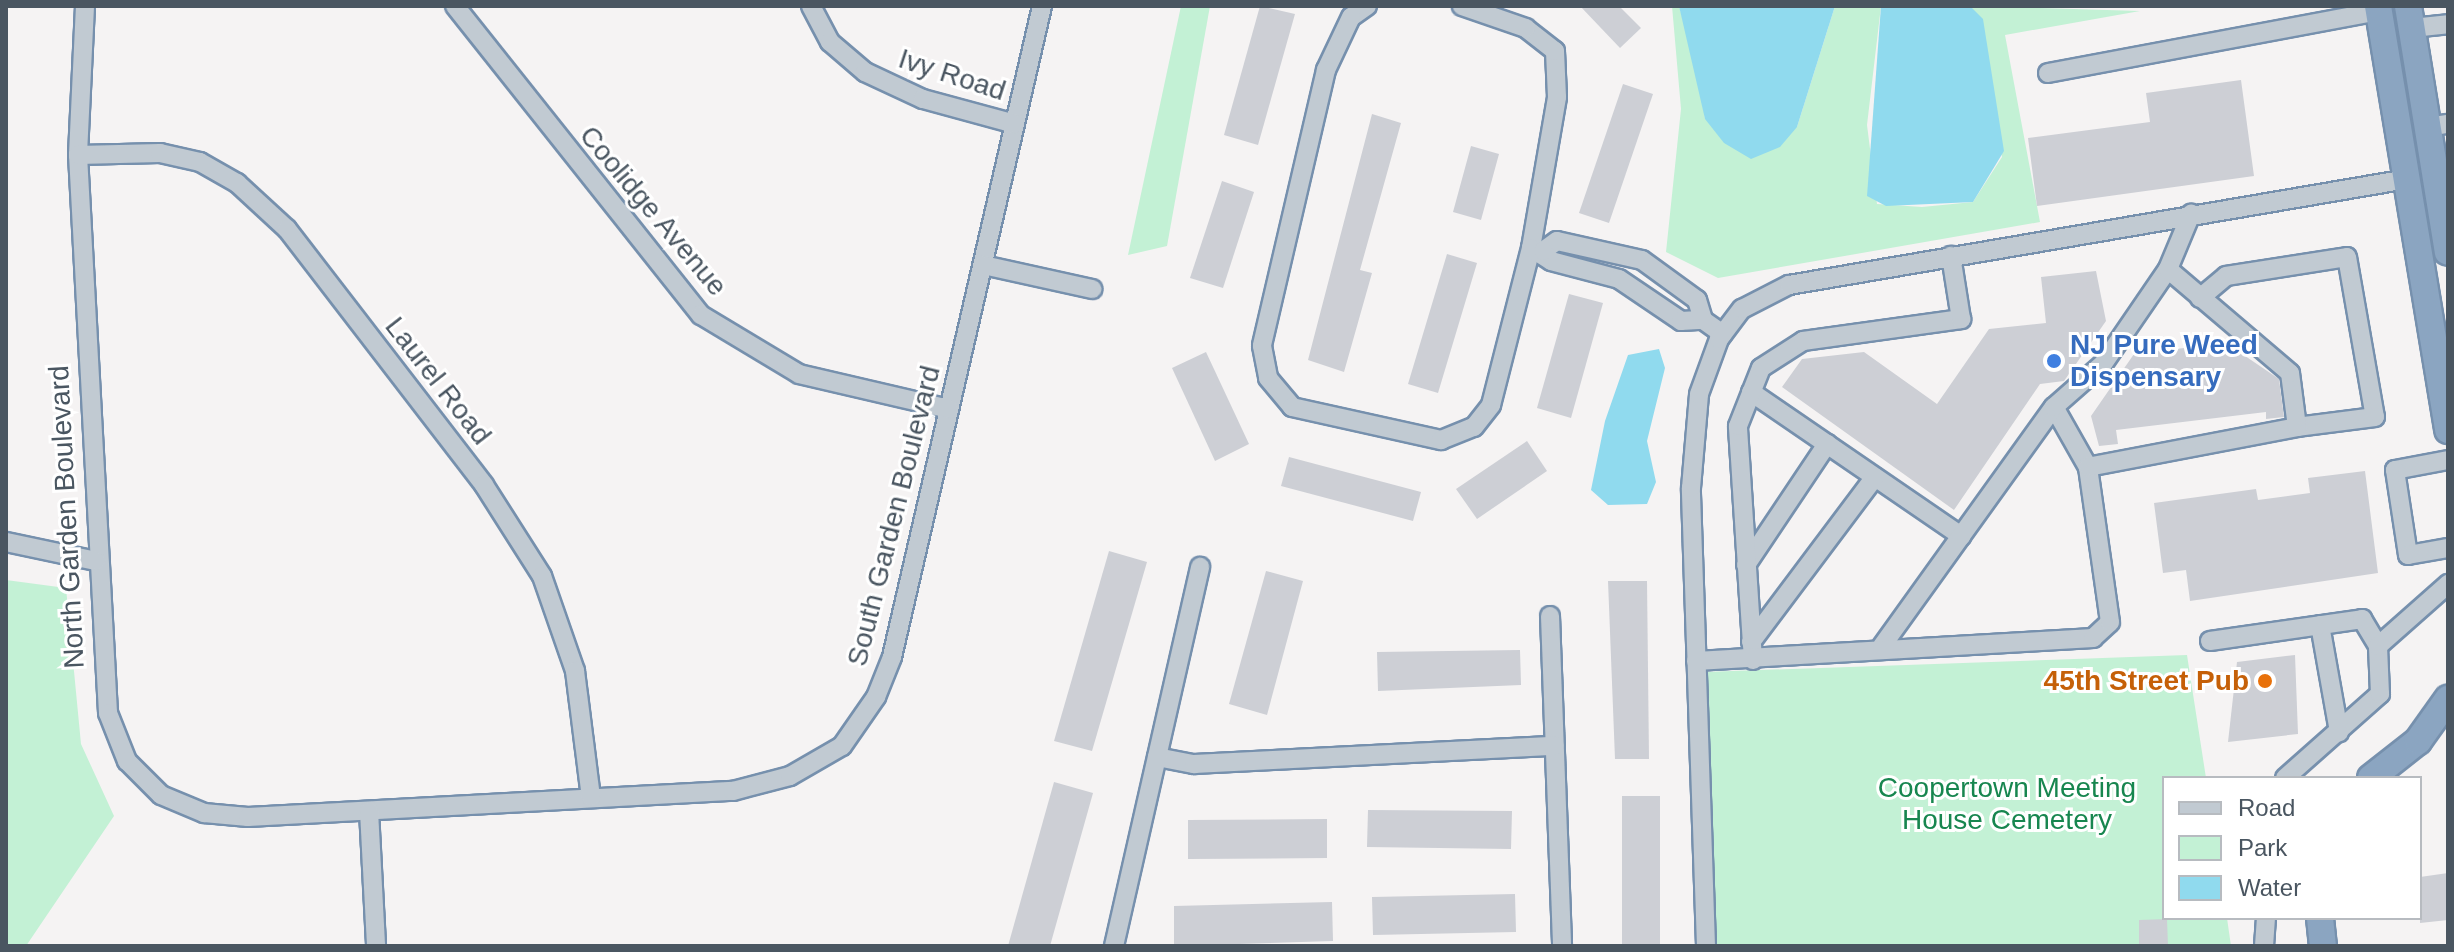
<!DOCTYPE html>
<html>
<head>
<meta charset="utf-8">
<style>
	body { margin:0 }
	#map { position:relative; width:2454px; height:952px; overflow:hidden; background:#f5f3f3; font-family:Helvetica,sans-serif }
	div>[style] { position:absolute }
	.green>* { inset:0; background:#c3f1d5 }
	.water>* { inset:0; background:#90daee }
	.building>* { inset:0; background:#cdcfd5 }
	.roads { filter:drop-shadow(2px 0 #7690ad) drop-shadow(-2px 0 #7690ad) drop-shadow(0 2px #7690ad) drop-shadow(0 -2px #7690ad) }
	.minor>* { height:18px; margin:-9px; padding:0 9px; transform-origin:9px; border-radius:9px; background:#c1cad2 }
	.highway>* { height:26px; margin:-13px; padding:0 13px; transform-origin:13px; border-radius:13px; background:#8ba5c1 }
	.dots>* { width:22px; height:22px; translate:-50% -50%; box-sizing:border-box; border:4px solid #fff; border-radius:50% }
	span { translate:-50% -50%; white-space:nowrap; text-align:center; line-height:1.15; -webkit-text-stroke:6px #fff; paint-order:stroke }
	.street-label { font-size:28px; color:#4a5661 }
	.shop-label { font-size:28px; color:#366cbe; font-weight:700 }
	.left { translate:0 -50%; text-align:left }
	.food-label { font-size:28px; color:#c56008; font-weight:700 }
	.right { translate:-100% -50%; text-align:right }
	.park-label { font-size:28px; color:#17864f }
	.frame { position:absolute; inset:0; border:8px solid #4a5661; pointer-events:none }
	.legend { position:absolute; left:2162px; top:776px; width:260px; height:144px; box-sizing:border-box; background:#fff; border:2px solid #b7bbc0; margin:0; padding:10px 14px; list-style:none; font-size:24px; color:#4a5661 }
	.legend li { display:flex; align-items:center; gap:16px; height:40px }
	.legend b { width:40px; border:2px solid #b7bbc0 }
</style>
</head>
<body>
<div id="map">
	<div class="green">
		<i style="clip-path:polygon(1181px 6px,1210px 6px,1167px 246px,1128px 255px)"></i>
		<i style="clip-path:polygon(1672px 6px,1679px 6px,1700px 76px,1705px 119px,1797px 127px,1835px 6px,1881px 6px,1867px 125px,1877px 204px,1922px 207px,1973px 202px,2002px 157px,1970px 6px,2140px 11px,2005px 35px,2040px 222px,1718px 278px,1666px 252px,1681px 109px)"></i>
		<i style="clip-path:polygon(6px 580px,66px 588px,81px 744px,114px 816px,26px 946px,6px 946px)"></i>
		<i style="clip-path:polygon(2187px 655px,2206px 778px,2164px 778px,2164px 918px,2227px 918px,2231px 946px,1715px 946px,1704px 672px)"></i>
	</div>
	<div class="water">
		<i style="clip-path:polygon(1679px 6px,1835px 6px,1797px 127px,1780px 147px,1751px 159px,1724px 143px,1705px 119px)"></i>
		<i style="clip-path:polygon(1881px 6px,1970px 6px,1983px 19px,2004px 151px,1973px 202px,1886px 206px,1867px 196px)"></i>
		<i style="clip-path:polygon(1659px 349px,1665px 368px,1647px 441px,1656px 482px,1647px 504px,1608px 505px,1591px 490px,1605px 421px,1628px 355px)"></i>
	</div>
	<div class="building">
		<i style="clip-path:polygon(1260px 6px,1295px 14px,1258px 145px,1224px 135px)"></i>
		<i style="clip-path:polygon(1580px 6px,1619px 6px,1641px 28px,1620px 48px)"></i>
		<i style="clip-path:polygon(2241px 80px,2254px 176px,2037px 206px,2028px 138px,2150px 122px,2146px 93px)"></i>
		<i style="clip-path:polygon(1623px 84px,1653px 94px,1609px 223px,1579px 213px)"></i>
		<i style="clip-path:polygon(1372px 114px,1401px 123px,1360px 270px,1372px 273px,1344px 372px,1308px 360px)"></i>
		<i style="clip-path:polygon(1471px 146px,1499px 154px,1481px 220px,1453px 212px)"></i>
		<i style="clip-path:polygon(1222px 181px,1254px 192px,1223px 288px,1190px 278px)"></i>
		<i style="clip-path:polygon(1447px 254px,1477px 263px,1438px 393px,1408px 384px)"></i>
		<i style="clip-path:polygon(2096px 271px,2106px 321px,2064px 381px,2040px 384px,1954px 510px,1782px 387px,1802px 359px,1864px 352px,1937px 404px,1989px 329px,2046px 323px,2041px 277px)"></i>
		<i style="clip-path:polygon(1569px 294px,1603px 303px,1571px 418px,1537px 408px)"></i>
		<i style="clip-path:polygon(2226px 343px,2279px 379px,2284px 417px,2266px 419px,2266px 412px,2116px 430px,2118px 444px,2099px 446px,2091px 416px,2134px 354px)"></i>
		<i style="clip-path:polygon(1206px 352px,1249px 444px,1215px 461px,1172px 368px)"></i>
		<i style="clip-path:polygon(1527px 441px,1547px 471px,1477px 519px,1456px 489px)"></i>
		<i style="clip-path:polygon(1289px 457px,1421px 492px,1413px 521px,1281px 486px)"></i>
		<i style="clip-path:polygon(2365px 471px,2378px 573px,2190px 601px,2186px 570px,2163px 573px,2154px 503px,2256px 489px,2258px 500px,2310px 493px,2308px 478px)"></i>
		<i style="clip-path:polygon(1109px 551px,1147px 562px,1092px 751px,1054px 741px)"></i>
		<i style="clip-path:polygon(1266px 571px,1303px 581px,1267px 715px,1229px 704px)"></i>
		<i style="clip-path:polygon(1608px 581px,1647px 581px,1649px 759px,1615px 759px)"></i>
		<i style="clip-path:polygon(1520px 650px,1521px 685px,1378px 691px,1377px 652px)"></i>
		<i style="clip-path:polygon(2295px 655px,2298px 734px,2228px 742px,2237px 662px)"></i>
		<i style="clip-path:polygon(1054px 782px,1093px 793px,1050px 946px,1008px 946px)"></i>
		<i style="clip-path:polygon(1622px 796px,1660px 796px,1660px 946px,1622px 946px)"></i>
		<i style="clip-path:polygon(1368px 810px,1512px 811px,1511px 849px,1367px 847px)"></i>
		<i style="clip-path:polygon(1327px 819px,1327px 858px,1188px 859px,1188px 820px)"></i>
		<i style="clip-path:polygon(2448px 873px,2448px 920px,2420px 923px,2420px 877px)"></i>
		<i style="clip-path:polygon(1515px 894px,1516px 932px,1373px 935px,1372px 897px)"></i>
		<i style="clip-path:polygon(1332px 902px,1333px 941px,1174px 946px,1174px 906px)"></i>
		<i style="clip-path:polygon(2167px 919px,2168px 946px,2139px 946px,2139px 920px)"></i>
	</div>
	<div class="roads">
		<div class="minor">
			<i style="left:85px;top:6px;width:149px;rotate:92.7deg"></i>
			<i style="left:78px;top:155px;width:559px;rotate:86.92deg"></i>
			<i style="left:108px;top:713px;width:52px;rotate:68.4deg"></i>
			<i style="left:127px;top:761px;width:48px;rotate:45deg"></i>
			<i style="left:161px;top:795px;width:47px;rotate:22.7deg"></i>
			<i style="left:204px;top:813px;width:44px;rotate:5.2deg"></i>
			<i style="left:248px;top:817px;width:486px;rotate:-3.1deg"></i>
			<i style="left:733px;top:791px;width:59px;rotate:-14.7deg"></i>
			<i style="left:790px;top:776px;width:60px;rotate:-30deg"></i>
			<i style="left:842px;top:746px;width:60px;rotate:-55.2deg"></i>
			<i style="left:876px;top:697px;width:43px;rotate:-68.2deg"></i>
			<i style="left:892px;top:657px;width:668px;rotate:-77.02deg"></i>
			<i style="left:455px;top:6px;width:395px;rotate:51.5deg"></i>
			<i style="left:701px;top:315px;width:114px;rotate:31deg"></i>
			<i style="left:799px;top:374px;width:154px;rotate:13.1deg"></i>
			<i style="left:811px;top:6px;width:41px;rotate:62.2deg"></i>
			<i style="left:830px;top:42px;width:46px;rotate:40.6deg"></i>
			<i style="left:865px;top:72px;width:64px;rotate:25deg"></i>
			<i style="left:923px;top:99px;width:95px;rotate:15.2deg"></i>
			<i style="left:1367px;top:6px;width:19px;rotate:145deg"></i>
			<i style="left:1351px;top:17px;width:59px;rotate:115.3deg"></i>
			<i style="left:1326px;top:70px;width:283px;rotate:103.1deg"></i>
			<i style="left:1262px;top:346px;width:33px;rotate:79deg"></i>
			<i style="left:1268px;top:378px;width:38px;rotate:50deg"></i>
			<i style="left:1292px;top:407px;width:153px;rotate:12.5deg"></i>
			<i style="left:1441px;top:440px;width:35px;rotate:-22deg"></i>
			<i style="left:1474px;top:427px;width:28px;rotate:-52deg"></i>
			<i style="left:1491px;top:405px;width:162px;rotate:-75.7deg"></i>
			<i style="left:1531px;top:248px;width:153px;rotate:-80.2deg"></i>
			<i style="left:1557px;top:97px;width:46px;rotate:-92.5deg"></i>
			<i style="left:1555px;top:51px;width:37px;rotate:-142deg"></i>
			<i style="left:1526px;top:28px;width:68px;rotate:-161deg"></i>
			<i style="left:2412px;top:28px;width:36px;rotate:-6deg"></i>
			<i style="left:2048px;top:73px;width:337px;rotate:-10.6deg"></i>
			<i style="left:2428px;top:127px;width:20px;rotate:-9deg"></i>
			<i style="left:78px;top:155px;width:82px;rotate:-1.4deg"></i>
			<i style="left:160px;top:153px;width:41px;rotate:12.7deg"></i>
			<i style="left:200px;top:162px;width:43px;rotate:29.6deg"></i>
			<i style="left:237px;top:183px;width:68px;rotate:42.6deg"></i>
			<i style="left:287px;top:229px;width:323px;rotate:52.4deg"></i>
			<i style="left:484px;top:485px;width:108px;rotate:57.5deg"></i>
			<i style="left:542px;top:576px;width:101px;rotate:70.8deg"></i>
			<i style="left:575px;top:671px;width:127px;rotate:82.8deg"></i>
			<i style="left:1531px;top:248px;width:24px;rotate:33deg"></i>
			<i style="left:1551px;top:261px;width:70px;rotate:14.8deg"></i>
			<i style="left:1619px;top:279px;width:75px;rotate:34.1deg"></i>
			<i style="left:1681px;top:321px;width:22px;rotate:-3deg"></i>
			<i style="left:1703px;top:320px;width:24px;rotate:35deg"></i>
			<i style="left:1543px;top:251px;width:17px;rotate:-36deg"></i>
			<i style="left:1557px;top:241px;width:87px;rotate:12.6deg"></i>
			<i style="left:1642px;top:260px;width:68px;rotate:36deg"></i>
			<i style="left:1697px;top:300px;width:21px;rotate:73deg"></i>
			<i style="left:983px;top:265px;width:112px;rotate:12.4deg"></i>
			<i style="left:2200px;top:298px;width:34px;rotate:-40deg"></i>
			<i style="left:2226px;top:276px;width:122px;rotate:-8.9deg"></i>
			<i style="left:2347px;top:257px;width:162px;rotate:80.1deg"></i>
			<i style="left:2375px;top:417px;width:79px;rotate:172.7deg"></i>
			<i style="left:1751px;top:392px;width:255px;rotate:34.4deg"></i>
			<i style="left:2054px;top:407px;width:69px;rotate:60.5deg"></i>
			<i style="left:2448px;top:460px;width:54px;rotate:169.3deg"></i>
			<i style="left:2395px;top:470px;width:86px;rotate:81.3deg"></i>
			<i style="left:2408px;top:555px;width:41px;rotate:-9.9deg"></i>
			<i style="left:6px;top:542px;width:92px;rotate:11.9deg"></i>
			<i style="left:1746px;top:565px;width:146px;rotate:-56.2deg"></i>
			<i style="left:1550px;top:616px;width:330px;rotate:87.9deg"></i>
			<i style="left:2320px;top:625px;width:109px;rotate:79.9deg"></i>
			<i style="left:2210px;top:641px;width:154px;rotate:-8.2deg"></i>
			<i style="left:2362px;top:619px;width:31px;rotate:59deg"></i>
			<i style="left:1751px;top:642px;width:206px;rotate:-53.1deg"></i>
			<i style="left:1882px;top:646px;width:294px;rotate:-54.3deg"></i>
			<i style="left:2054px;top:407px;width:65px;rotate:-41.3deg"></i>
			<i style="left:2103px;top:364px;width:115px;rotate:-55.6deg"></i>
			<i style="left:2168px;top:269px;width:60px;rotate:-67.3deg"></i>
			<i style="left:1753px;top:660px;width:234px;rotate:-93.7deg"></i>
			<i style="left:1738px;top:426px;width:62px;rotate:-68.4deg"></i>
			<i style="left:1761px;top:368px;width:50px;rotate:-32.7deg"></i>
			<i style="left:1803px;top:341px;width:160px;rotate:-7.9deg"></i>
			<i style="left:1961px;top:319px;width:64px;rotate:-99deg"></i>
			<i style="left:1696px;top:661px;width:398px;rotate:-3.3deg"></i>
			<i style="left:2093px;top:638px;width:23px;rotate:-43deg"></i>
			<i style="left:2110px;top:622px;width:157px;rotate:-98.1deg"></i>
			<i style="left:2088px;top:467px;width:213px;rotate:-10.8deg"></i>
			<i style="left:2297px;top:427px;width:54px;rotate:-97.4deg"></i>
			<i style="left:2290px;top:373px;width:160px;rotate:-139.6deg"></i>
			<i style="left:1157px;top:757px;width:38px;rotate:11deg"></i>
			<i style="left:1194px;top:764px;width:361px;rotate:-2.9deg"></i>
			<i style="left:2285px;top:778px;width:127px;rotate:-41.5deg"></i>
			<i style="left:2380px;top:694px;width:48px;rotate:-92.4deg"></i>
			<i style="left:2378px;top:646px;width:94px;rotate:-41.5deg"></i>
			<i style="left:369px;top:811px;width:135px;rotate:87deg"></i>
			<i style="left:1114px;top:946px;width:389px;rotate:-77.2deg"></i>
			<i style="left:1706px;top:946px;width:458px;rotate:-91.9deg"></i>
			<i style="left:1691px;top:488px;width:94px;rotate:-85.1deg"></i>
			<i style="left:1699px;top:394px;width:59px;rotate:-70deg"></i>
			<i style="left:1719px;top:339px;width:38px;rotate:-53deg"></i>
			<i style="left:1742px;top:309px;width:53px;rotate:-27.1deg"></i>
			<i style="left:1789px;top:285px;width:627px;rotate:-9.73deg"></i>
			<i style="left:2264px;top:946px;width:28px;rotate:-86deg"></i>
		</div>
		<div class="highway">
			<i style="left:2378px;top:6px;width:430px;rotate:80.6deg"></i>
			<i style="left:2408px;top:6px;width:249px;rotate:80.8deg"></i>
			<i style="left:2371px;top:778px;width:60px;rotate:-38.2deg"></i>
			<i style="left:2418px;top:741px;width:52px;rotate:-54.5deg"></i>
			<i style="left:2320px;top:918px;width:28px;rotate:84deg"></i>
		</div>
	</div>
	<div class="dots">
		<i style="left:2054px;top:361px;background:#3f7fe0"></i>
		<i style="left:2265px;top:681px;background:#e8710a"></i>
	</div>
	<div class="street-label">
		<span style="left:952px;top:75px;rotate:18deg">Ivy Road</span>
		<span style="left:653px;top:211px;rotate:50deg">Coolidge Avenue</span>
		<span style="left:438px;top:381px;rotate:52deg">Laurel Road</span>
		<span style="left:894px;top:516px;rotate:-76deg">South Garden Boulevard</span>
		<span style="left:67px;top:517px;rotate:-93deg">North Garden Boulevard</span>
	</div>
	<div class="shop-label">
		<span class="left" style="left:2070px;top:361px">NJ Pure Weed<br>Dispensary</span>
	</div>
	<div class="food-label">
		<span class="right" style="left:2249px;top:681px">45th Street Pub</span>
	</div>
	<div class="park-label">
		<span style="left:2007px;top:804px">Coopertown Meeting<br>House Cemetery</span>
	</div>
	<div class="frame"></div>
	<ul class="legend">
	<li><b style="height:10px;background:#c1cad2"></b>Road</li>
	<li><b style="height:22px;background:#c3f1d5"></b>Park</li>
	<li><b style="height:22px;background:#90daee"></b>Water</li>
	</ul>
</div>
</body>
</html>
